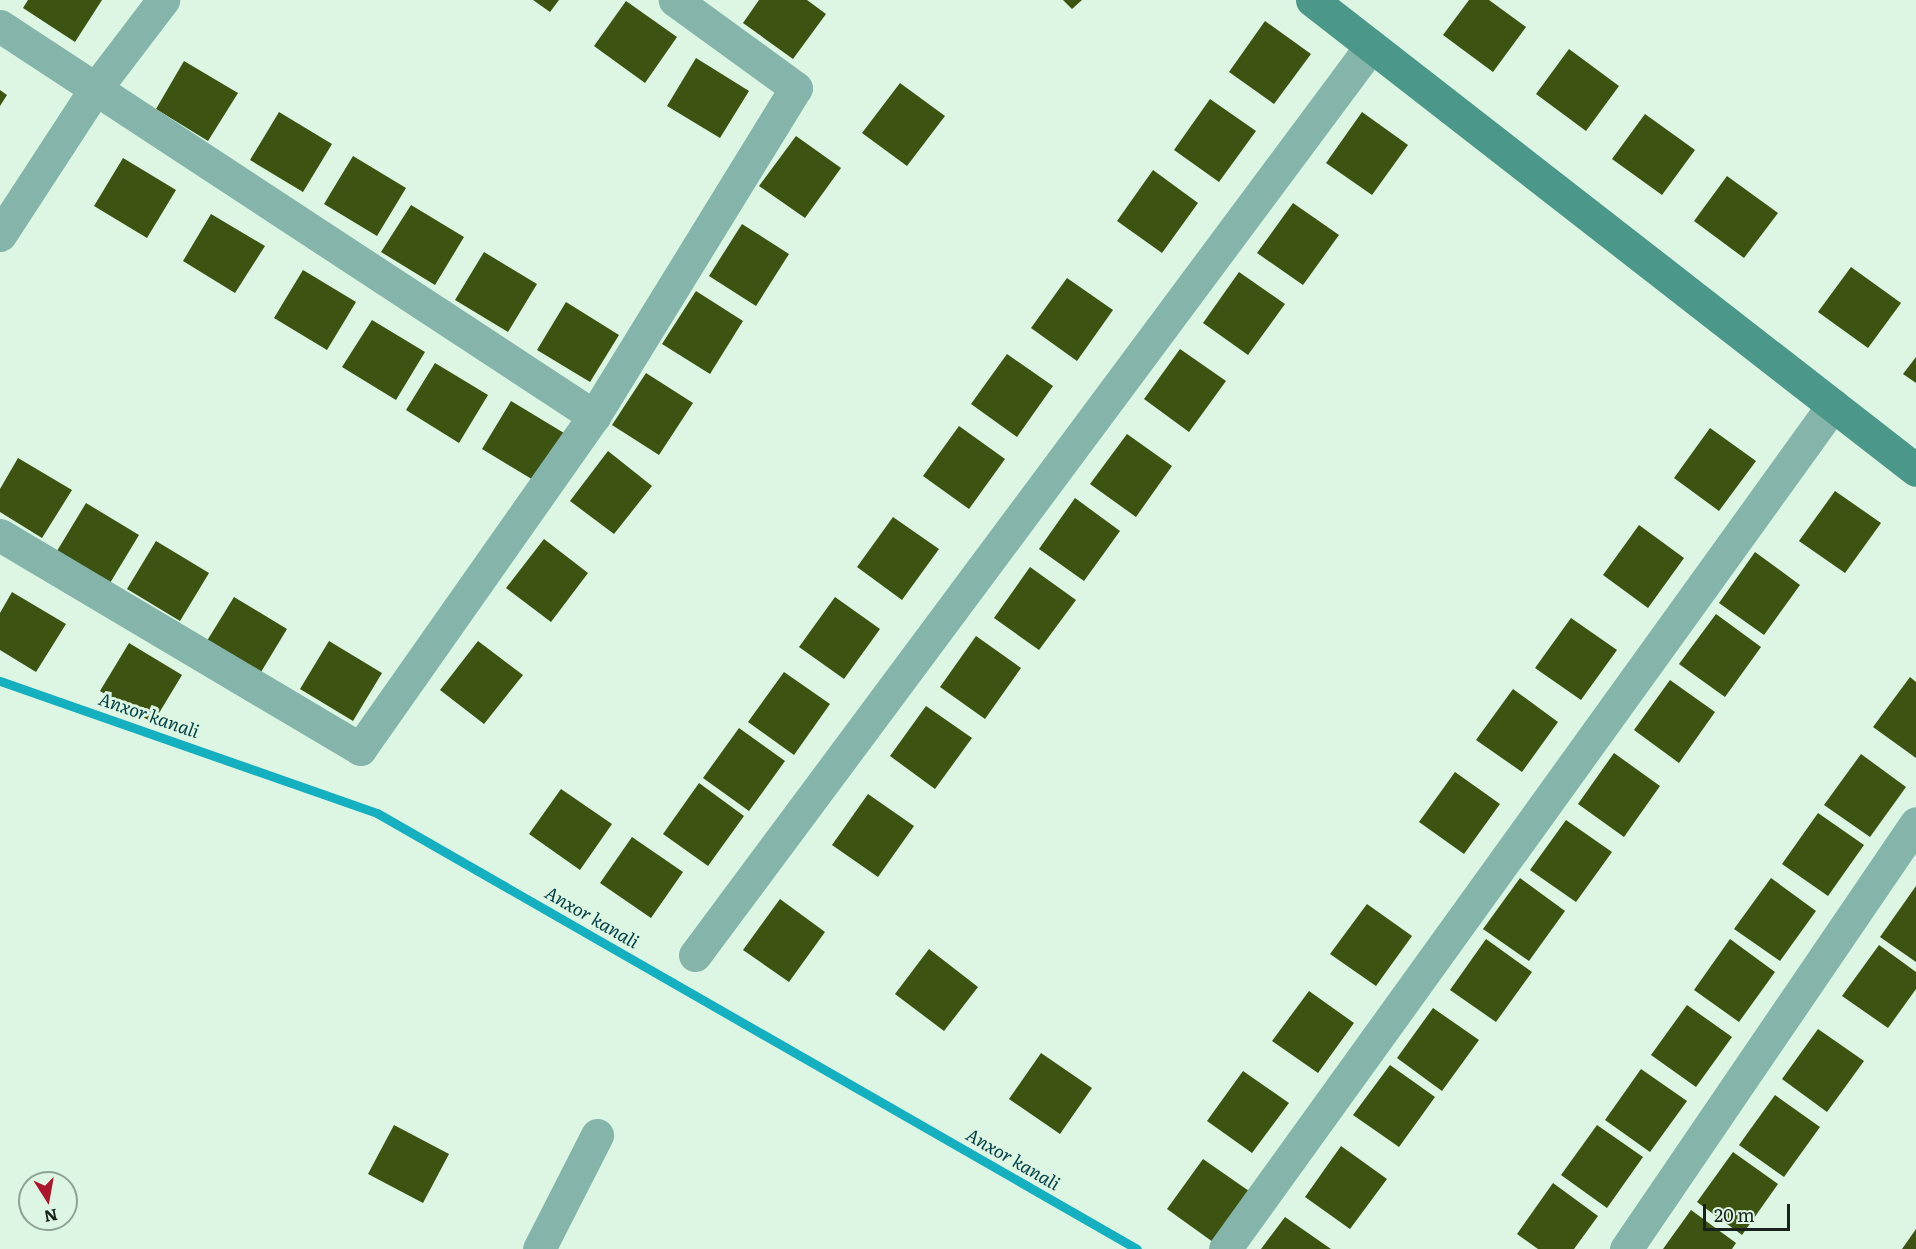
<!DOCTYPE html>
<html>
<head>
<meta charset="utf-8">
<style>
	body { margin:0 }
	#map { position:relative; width:1916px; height:1249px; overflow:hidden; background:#ddf6e4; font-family:Literata,serif }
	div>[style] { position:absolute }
	.stream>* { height:9px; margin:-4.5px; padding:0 4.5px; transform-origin:4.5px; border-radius:4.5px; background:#14b0c0 }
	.building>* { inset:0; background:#3c5312 }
	.street>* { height:33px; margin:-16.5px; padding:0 16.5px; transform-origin:16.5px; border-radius:16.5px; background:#85b4aa }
	.secondary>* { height:33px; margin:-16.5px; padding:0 16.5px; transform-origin:16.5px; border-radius:16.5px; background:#4b9789 }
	span { translate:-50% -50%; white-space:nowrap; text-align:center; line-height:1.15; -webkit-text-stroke:6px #ddf6e4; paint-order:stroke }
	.water-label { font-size:18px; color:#003e45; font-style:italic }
	.north { position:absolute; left:18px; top:1171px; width:60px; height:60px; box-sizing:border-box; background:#ddf6e4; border:2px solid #8ea194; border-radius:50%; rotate:169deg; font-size:16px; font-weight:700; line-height:24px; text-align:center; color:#18211b }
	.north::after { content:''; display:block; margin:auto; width:21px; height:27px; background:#ab162c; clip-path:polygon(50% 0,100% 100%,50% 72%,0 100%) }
	.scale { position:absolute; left:1703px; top:1204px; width:87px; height:27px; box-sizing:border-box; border:3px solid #18211b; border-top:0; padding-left:8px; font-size:18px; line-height:21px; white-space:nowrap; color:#18211b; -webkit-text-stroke:4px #ddf6e4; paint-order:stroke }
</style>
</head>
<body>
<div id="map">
	<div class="stream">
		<i style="left:0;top:681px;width:399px;rotate:19.3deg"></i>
		<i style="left:377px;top:813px;width:876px;rotate:29.84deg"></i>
	</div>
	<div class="building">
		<i style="clip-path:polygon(28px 0,102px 0,75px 42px,23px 8px)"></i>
		<i style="clip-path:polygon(533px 0,559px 0,550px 12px)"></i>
		<i style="clip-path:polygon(759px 0,807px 0,826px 14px,793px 59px,743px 23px)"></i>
		<i style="clip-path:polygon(1063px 0,1082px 0,1072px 9px)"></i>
		<i style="clip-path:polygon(1469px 0,1489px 0,1526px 27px,1493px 72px,1443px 35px)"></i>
		<i style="clip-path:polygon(626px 1px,677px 37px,645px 83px,594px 46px)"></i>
		<i style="clip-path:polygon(1265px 21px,1311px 54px,1274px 104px,1229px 72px)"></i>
		<i style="clip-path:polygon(1569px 49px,1619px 86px,1586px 131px,1536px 94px)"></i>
		<i style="clip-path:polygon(696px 58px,749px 91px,720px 138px,667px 106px)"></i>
		<i style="clip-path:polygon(184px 61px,238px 93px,208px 141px,156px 109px)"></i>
		<i style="clip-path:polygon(900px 83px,945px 116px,907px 166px,862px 133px)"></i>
		<i style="clip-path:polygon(0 90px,7px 95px,0 106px)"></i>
		<i style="clip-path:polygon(1210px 99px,1256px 131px,1219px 182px,1174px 150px)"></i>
		<i style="clip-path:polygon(279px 112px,332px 144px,303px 192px,250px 160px)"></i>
		<i style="clip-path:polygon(1362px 112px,1408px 145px,1372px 195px,1326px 163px)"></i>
		<i style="clip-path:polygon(1645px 114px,1695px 150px,1662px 195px,1612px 159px)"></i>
		<i style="clip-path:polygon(796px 136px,841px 168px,805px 218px,759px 186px)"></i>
		<i style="clip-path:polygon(353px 156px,406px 188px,377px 236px,324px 204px)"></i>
		<i style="clip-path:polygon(123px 158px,176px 190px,147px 238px,94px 206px)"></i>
		<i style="clip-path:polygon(1153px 170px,1198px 203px,1162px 253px,1117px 221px)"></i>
		<i style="clip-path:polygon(1727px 176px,1778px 213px,1744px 258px,1694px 221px)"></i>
		<i style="clip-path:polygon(1293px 203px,1339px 235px,1303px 285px,1257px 253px)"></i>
		<i style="clip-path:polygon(411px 205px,464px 237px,435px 285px,381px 252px)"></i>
		<i style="clip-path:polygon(211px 214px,265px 246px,235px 293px,183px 261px)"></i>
		<i style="clip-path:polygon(742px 224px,789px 254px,756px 306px,709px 276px)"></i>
		<i style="clip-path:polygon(484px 252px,537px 284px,508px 332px,455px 300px)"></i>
		<i style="clip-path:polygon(1851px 267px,1901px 303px,1868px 348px,1818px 312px)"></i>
		<i style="clip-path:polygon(303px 270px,356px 302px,327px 350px,274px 318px)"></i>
		<i style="clip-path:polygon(1239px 272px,1285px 304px,1248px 355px,1203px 323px)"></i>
		<i style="clip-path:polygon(1067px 278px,1113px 310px,1077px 361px,1031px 328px)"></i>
		<i style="clip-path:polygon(696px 291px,743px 321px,710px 374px,662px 344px)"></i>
		<i style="clip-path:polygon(566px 302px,619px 335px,590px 382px,537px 350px)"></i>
		<i style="clip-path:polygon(372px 320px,425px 352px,396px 400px,342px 367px)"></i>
		<i style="clip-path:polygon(1180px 349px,1226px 381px,1189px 432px,1144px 399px)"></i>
		<i style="clip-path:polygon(1007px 354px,1053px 386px,1017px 437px,971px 404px)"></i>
		<i style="clip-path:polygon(1916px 357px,1916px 383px,1903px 374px)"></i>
		<i style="clip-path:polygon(435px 363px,488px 395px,459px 443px,406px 410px)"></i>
		<i style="clip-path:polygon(646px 373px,693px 403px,659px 455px,612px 425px)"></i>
		<i style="clip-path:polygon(511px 401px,564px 433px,535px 481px,482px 449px)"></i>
		<i style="clip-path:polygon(959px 426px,1005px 459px,969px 509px,923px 476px)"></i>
		<i style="clip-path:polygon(1710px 428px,1756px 461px,1719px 511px,1674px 478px)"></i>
		<i style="clip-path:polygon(1127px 434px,1172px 466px,1136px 517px,1090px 484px)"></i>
		<i style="clip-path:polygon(608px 451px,652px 486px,614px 534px,570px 501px)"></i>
		<i style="clip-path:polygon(18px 458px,72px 490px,42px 538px,0 512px,0 489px)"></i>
		<i style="clip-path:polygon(1835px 491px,1881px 523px,1845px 573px,1799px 541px)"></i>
		<i style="clip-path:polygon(1075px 498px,1120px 531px,1084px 581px,1039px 549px)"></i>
		<i style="clip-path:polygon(86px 503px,139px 535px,110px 583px,57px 551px)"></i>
		<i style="clip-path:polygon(893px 517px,939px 549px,902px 600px,857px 567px)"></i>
		<i style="clip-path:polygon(1639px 525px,1684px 558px,1648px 608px,1603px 575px)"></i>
		<i style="clip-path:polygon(544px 539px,588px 573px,551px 622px,506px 588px)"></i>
		<i style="clip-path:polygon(156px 541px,209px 573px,180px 621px,127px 589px)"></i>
		<i style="clip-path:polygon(1755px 552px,1800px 585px,1764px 635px,1719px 603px)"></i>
		<i style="clip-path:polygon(1030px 567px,1076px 600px,1039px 650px,994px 618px)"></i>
		<i style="clip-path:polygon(12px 592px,66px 624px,36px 672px,0 650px,0 613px)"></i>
		<i style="clip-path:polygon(234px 597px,287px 629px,258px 677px,205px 644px)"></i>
		<i style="clip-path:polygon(835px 597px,880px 629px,844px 679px,799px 647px)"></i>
		<i style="clip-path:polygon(1716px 614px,1761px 647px,1725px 697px,1679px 664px)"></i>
		<i style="clip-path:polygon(1571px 618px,1617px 650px,1581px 700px,1535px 668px)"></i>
		<i style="clip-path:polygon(976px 636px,1021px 668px,985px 719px,940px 687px)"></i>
		<i style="clip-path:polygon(329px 641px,382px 673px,353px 721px,300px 689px)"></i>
		<i style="clip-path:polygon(478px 641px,523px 675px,484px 724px,440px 690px)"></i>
		<i style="clip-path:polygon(129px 643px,182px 675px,153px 723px,100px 691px)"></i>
		<i style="clip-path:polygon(784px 672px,830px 704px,794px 755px,748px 722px)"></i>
		<i style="clip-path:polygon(1910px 677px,1916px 682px,1916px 758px,1873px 727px)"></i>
		<i style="clip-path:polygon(1670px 680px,1715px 712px,1679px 763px,1634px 730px)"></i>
		<i style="clip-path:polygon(1513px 689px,1558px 722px,1522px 772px,1476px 740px)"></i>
		<i style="clip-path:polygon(926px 706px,972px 738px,935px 789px,890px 756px)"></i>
		<i style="clip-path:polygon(739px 728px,785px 761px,749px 811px,703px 778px)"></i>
		<i style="clip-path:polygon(1614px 753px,1660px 786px,1624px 837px,1578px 804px)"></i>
		<i style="clip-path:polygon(1861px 754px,1906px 787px,1870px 837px,1824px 805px)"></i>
		<i style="clip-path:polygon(1455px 772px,1500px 804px,1464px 854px,1419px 822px)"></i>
		<i style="clip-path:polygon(699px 783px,744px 816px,708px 866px,663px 834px)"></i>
		<i style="clip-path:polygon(561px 789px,612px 824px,580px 870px,529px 834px)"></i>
		<i style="clip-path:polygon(868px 794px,914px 826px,878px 877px,832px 845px)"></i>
		<i style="clip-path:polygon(1818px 813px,1864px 845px,1828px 896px,1782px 864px)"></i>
		<i style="clip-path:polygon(1566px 820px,1612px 852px,1576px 902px,1530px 870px)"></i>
		<i style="clip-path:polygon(632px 837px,683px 872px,651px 918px,600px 883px)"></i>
		<i style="clip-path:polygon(1520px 878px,1565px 911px,1529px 961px,1483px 929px)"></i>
		<i style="clip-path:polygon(1771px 878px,1816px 911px,1780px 961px,1734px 929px)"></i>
		<i style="clip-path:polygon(1916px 886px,1916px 962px,1880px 937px)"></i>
		<i style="clip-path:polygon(780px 899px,825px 932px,789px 982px,743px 950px)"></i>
		<i style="clip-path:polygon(1367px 904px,1412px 936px,1376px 986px,1330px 954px)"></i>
		<i style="clip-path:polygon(1486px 939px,1532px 972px,1496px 1022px,1450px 990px)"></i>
		<i style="clip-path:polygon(1730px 939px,1775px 972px,1739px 1022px,1694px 990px)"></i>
		<i style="clip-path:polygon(1879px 945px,1916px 972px,1916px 989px,1888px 1028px,1842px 996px)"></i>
		<i style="clip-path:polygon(929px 949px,978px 987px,944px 1031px,895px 994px)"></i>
		<i style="clip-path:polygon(1309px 991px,1354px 1023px,1318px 1073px,1272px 1041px)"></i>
		<i style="clip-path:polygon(1687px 1005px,1732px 1037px,1696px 1087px,1651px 1055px)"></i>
		<i style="clip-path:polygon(1433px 1008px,1479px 1040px,1442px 1091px,1397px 1058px)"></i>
		<i style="clip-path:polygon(1818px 1029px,1864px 1061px,1827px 1112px,1782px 1079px)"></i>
		<i style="clip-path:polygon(1041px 1053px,1092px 1088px,1060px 1134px,1009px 1099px)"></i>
		<i style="clip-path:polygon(1390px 1065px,1435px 1097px,1399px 1147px,1353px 1115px)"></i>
		<i style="clip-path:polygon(1641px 1069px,1687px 1101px,1650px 1152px,1605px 1120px)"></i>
		<i style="clip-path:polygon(1243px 1071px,1289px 1103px,1252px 1153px,1207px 1121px)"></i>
		<i style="clip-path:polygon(1775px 1095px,1820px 1127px,1784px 1177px,1739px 1145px)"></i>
		<i style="clip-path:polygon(394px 1125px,449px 1154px,423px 1203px,368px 1174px)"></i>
		<i style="clip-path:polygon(1597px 1125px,1643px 1157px,1607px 1208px,1561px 1175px)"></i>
		<i style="clip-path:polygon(1341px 1146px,1387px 1179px,1350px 1229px,1305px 1197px)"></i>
		<i style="clip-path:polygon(1733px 1152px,1778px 1184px,1742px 1235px,1697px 1202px)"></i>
		<i style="clip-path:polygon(1203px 1159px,1249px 1191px,1213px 1242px,1167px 1209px)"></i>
		<i style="clip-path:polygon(1553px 1183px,1598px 1216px,1574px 1249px,1538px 1249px,1517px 1234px)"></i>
		<i style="clip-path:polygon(1691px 1210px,1736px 1243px,1732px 1249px,1663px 1249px)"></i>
		<i style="clip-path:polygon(1285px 1217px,1331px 1249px,1261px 1249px)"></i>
		<i style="clip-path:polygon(1916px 1229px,1916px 1249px,1902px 1249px)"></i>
	</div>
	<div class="street">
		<i style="left:0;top:26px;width:711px;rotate:33.29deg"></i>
		<i style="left:0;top:235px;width:176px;rotate:-56.9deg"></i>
		<i style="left:96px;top:88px;width:111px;rotate:-52.7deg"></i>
		<i style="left:0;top:535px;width:419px;rotate:30.7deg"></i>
		<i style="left:360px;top:749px;width:407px;rotate:-54.9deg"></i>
		<i style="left:594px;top:416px;width:385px;rotate:-58.4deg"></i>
		<i style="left:796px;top:88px;width:150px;rotate:-144deg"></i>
		<i style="left:695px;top:955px;width:1133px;rotate:-53.36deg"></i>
		<i style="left:539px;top:1249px;width:128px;rotate:-63deg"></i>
		<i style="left:1225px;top:1249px;width:1040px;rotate:-54.23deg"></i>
		<i style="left:1626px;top:1249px;width:515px;rotate:-55.75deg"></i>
	</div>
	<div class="secondary">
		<i style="left:1312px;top:0;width:765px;rotate:37.89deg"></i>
	</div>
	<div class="water-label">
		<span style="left:149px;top:715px;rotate:19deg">Anxor kanali</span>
		<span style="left:592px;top:917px;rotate:30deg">Anxor kanali</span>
		<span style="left:1013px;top:1159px;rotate:30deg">Anxor kanali</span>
	</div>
	<div class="north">N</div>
	<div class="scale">20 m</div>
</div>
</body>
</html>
